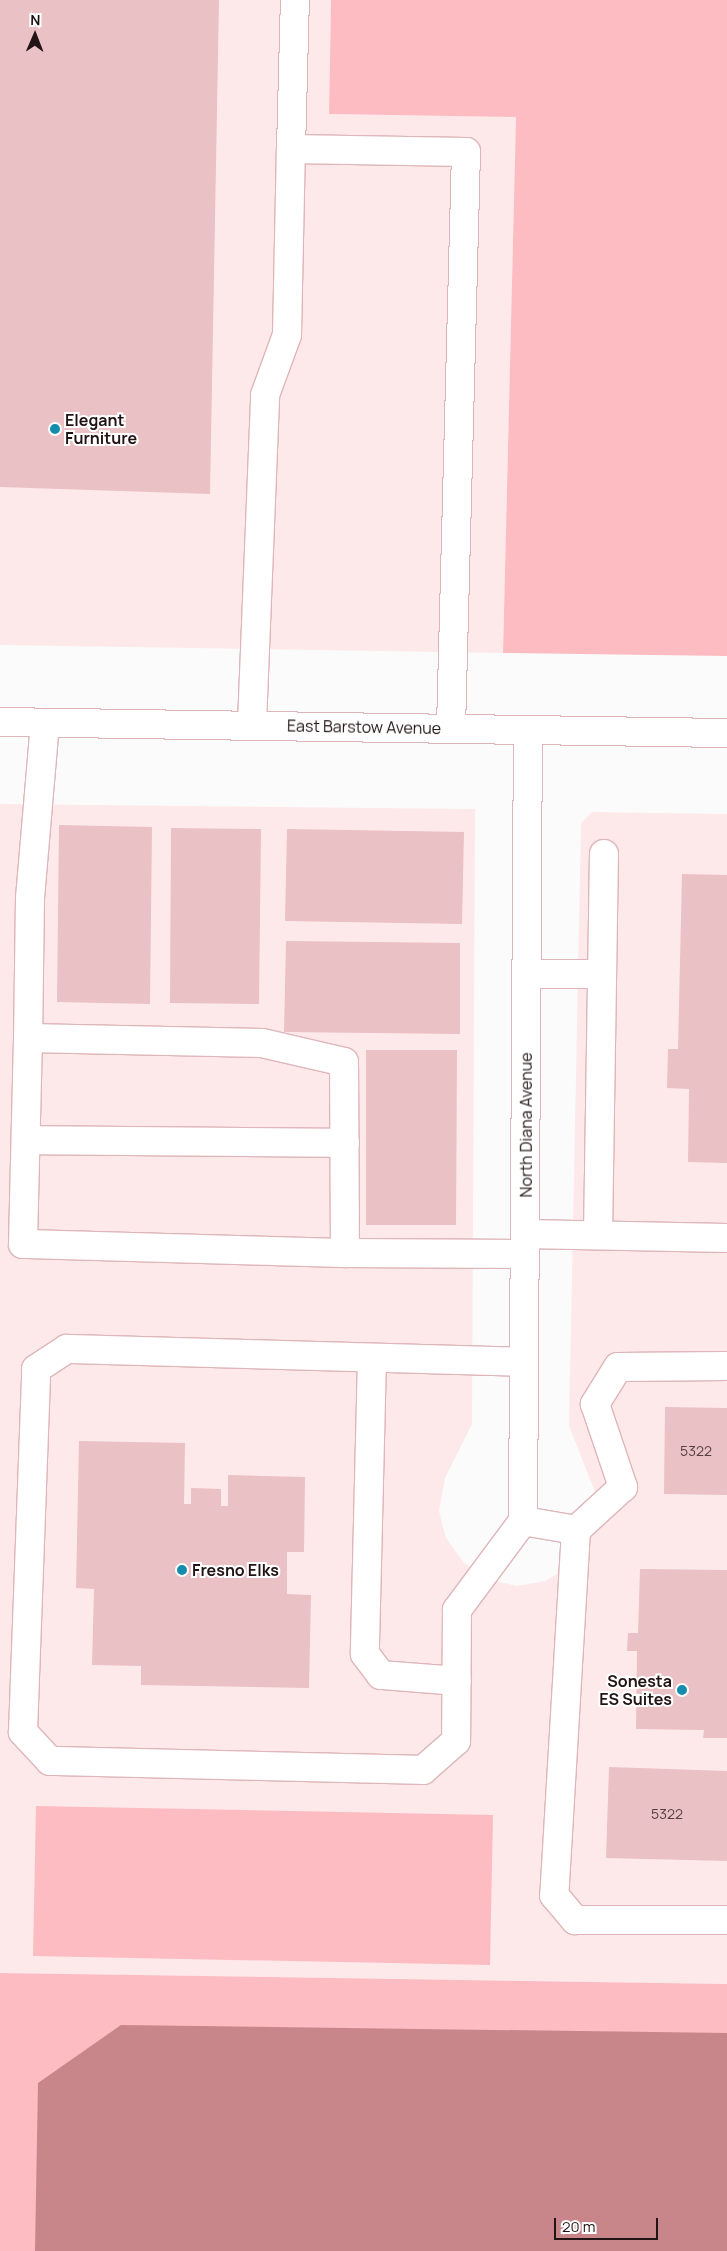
<!DOCTYPE html>
<html>
<head>
<meta charset="utf-8">
<style>
	body { margin:0 }
	#map { position:relative; width:727px; height:2251px; overflow:hidden; background:#fbfbfb; font-family:Manrope,sans-serif }
	div>[style] { position:absolute }
	.built>* { inset:0; background:#fee9ea }
	.green>* { inset:0; background:#fdbcc1 }
	.water>* { inset:0; background:#c8868b }
	.building>* { inset:0; background:#eac1c4 }
	.roads { filter:drop-shadow(1px 0 #deb6b9) drop-shadow(-1px 0 #deb6b9) drop-shadow(0 1px #deb6b9) drop-shadow(0 -1px #deb6b9) }
	.minor>* { height:28px; margin:-14px; padding:0 14px; transform-origin:14px; border-radius:14px; background:#fff }
	.major>* { height:28px; margin:-14px; padding:0 14px; transform-origin:14px; border-radius:14px; background:#fff }
	.dots>* { width:14px; height:14px; translate:-50% -50%; box-sizing:border-box; border:2px solid #fff; border-radius:50% }
	span { translate:-50% -50%; white-space:nowrap; text-align:center; line-height:1.15; -webkit-text-stroke:4px #fff; paint-order:stroke }
	.number-label { font-size:14px; color:#543f41 }
	.number-label span { -webkit-text-stroke-width:0 }
	.poi-label { font-size:16px; color:#221415; font-weight:700 }
	.left { translate:0 -50%; text-align:left }
	.right { translate:-100% -50%; text-align:right }
	.street-label { font-size:16px; color:#221415 }
	.north { position:absolute; left:10px; top:10px; width:50px; height:50px; -webkit-text-stroke:4px #fff; paint-order:stroke; rotate:1deg; font-size:14px; font-weight:700; line-height:20px; text-align:center; color:#221415 }
	.north::after { content:''; display:block; margin:auto; width:18px; height:22px; background:#221415; clip-path:polygon(50% 0,100% 100%,50% 72%,0 100%) }
	.scale { position:absolute; left:554px; top:2218px; width:104px; height:22px; box-sizing:border-box; border:2px solid #221415; border-top:0; padding-left:6px; font-size:15px; line-height:18px; white-space:nowrap; color:#221415; -webkit-text-stroke:4px #fff; paint-order:stroke }
</style>
</head>
<body>
<div id="map">
	<div class="built">
		<i style="clip-path:polygon(0 0,331px 0,329px 114px,516px 117px,503px 653px,0 645px)"></i>
		<i style="clip-path:polygon(0 804px,475px 809px,472px 1424px,445px 1478px,439px 1511px,446px 1538px,464px 1563px,487px 1579px,517px 1586px,545px 1581px,571px 1566px,594px 1529px,597px 1497px,569px 1426px,581px 823px,592px 812px,727px 814px,727px 1984px,0 1973px)"></i>
	</div>
	<div class="green">
		<i style="clip-path:polygon(331px 0,727px 0,727px 656px,503px 653px,516px 117px,329px 114px)"></i>
		<i style="clip-path:polygon(36px 1806px,493px 1815px,490px 1965px,33px 1956px)"></i>
		<i style="clip-path:polygon(0 1973px,727px 1984px,727px 2251px,0 2251px)"></i>
	</div>
	<div class="water">
		<i style="clip-path:polygon(121px 2025px,727px 2033px,727px 2251px,35px 2251px,38px 2083px)"></i>
	</div>
	<div class="building">
		<i style="clip-path:polygon(0 0,219px 0,210px 494px,0 487px)"></i>
		<i style="clip-path:polygon(59px 825px,152px 827px,150px 1004px,57px 1002px)"></i>
		<i style="clip-path:polygon(171px 828px,261px 829px,259px 1004px,170px 1003px)"></i>
		<i style="clip-path:polygon(287px 829px,464px 832px,462px 924px,285px 921px)"></i>
		<i style="clip-path:polygon(682px 874px,727px 875px,727px 1163px,688px 1162px,689px 1089px,667px 1088px,668px 1049px,678px 1049px)"></i>
		<i style="clip-path:polygon(286px 941px,460px 943px,460px 1034px,284px 1032px)"></i>
		<i style="clip-path:polygon(366px 1050px,457px 1050px,456px 1225px,366px 1225px)"></i>
		<i style="clip-path:polygon(665px 1407px,727px 1408px,727px 1495px,664px 1494px)"></i>
		<i style="clip-path:polygon(79px 1441px,185px 1443px,184px 1504px,191px 1504px,191px 1488px,221px 1489px,221px 1506px,228px 1506px,228px 1475px,305px 1477px,304px 1552px,287px 1552px,287px 1594px,311px 1595px,309px 1688px,141px 1685px,141px 1666px,92px 1665px,94px 1589px,76px 1588px)"></i>
		<i style="clip-path:polygon(640px 1569px,727px 1570px,727px 1738px,703px 1738px,704px 1730px,636px 1729px,637px 1651px,627px 1651px,628px 1633px,638px 1633px)"></i>
		<i style="clip-path:polygon(609px 1767px,727px 1771px,727px 1861px,606px 1858px)"></i>
	</div>
	<div class="roads">
		<div class="minor">
			<i style="left:291px;top:149px;width:149px;rotate:-88.5deg"></i>
			<i style="left:45px;top:723px;width:176px;rotate:94.9deg"></i>
			<i style="left:30px;top:898px;width:140px;rotate:90.8deg"></i>
			<i style="left:28px;top:1038px;width:234px;rotate:1.2deg"></i>
			<i style="left:262px;top:1043px;width:84px;rotate:13deg"></i>
			<i style="left:344px;top:1062px;width:191px;rotate:89.7deg"></i>
			<i style="left:345px;top:1253px;width:180px;rotate:0.3deg"></i>
			<i style="left:252px;top:724px;width:329px;rotate:-87.7deg"></i>
			<i style="left:265px;top:395px;width:64px;rotate:-69.9deg"></i>
			<i style="left:287px;top:335px;width:186px;rotate:-88.8deg"></i>
			<i style="left:291px;top:149px;width:175px;rotate:1deg"></i>
			<i style="left:466px;top:152px;width:576px;rotate:91.49deg"></i>
			<i style="left:527px;top:974px;width:75px"></i>
			<i style="left:28px;top:1038px;width:206px;rotate:91.4deg"></i>
			<i style="left:23px;top:1244px;width:322px;rotate:1.6deg"></i>
			<i style="left:26px;top:1140px;width:319px;rotate:0.5deg"></i>
			<i style="left:525px;top:1234px;width:202px;rotate:1.1deg"></i>
			<i style="left:598px;top:1235px;width:381px;rotate:-89.1deg"></i>
			<i style="left:372px;top:1358px;width:296px;rotate:91.4deg"></i>
			<i style="left:365px;top:1654px;width:26px;rotate:53deg"></i>
			<i style="left:381px;top:1675px;width:76px;rotate:4.5deg"></i>
			<i style="left:727px;top:1366px;width:109px;rotate:179.5deg"></i>
			<i style="left:618px;top:1367px;width:44px;rotate:121.9deg"></i>
			<i style="left:595px;top:1404px;width:88px;rotate:71.4deg"></i>
			<i style="left:623px;top:1487px;width:64px;rotate:137.5deg"></i>
			<i style="left:576px;top:1530px;width:366px;rotate:93.4deg"></i>
			<i style="left:554px;top:1895px;width:33px;rotate:50deg"></i>
			<i style="left:575px;top:1920px;width:152px"></i>
			<i style="left:523px;top:1521px;width:111px;rotate:126.6deg"></i>
			<i style="left:457px;top:1610px;width:131px;rotate:90.4deg"></i>
			<i style="left:456px;top:1741px;width:44px;rotate:138.7deg"></i>
			<i style="left:423px;top:1770px;width:373px;rotate:-178.6deg"></i>
			<i style="left:50px;top:1761px;width:40px;rotate:-133deg"></i>
			<i style="left:23px;top:1732px;width:363px;rotate:-87.9deg"></i>
			<i style="left:36px;top:1369px;width:37px;rotate:-33deg"></i>
			<i style="left:67px;top:1349px;width:457px;rotate:1.6deg"></i>
			<i style="left:523px;top:1521px;width:791px;rotate:-89.64deg"></i>
			<i style="left:523px;top:1521px;width:54px;rotate:9.6deg"></i>
		</div>
		<div class="major">
			<i style="left:0;top:722px;width:727px;rotate:0.87deg"></i>
		</div>
	</div>
	<div class="dots">
		<i style="left:55px;top:429px;background:#138cae"></i>
		<i style="left:182px;top:1570px;background:#138cae"></i>
		<i style="left:682px;top:1690px;background:#138cae"></i>
	</div>
	<div class="number-label">
		<span style="left:696px;top:1451px">5322</span>
		<span style="left:667px;top:1814px">5322</span>
	</div>
	<div class="poi-label">
		<span class="left" style="left:65px;top:429px">Elegant<br>Furniture</span>
		<span class="left" style="left:192px;top:1570px">Fresno Elks</span>
		<span class="right" style="left:672px;top:1690px">Sonesta<br>ES Suites</span>
	</div>
	<div class="street-label">
		<span style="left:364px;top:727px;rotate:1deg">East Barstow Avenue</span>
		<span style="left:526px;top:1125px;rotate:-90deg">North Diana Avenue</span>
	</div>
	<div class="north">N</div>
	<div class="scale">20 m</div>
</div>
</body>
</html>
